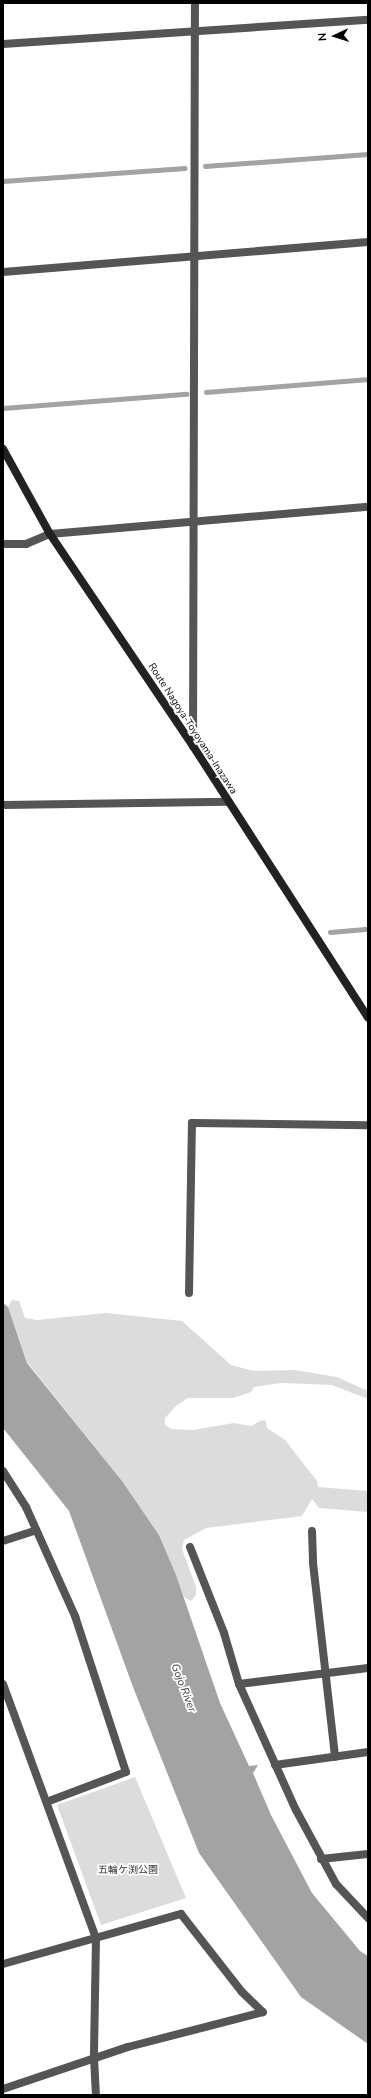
<!DOCTYPE html>
<html>
<head>
<meta charset="utf-8">
<style>
	body { margin:0 }
	#map { position:relative; width:371px; height:2098px; overflow:hidden; background:#fff; font-family:"Nunito Sans","Noto Sans JP",sans-serif }
	div>[style] { position:absolute }
	.green>* { inset:0; background:#dcdcdc }
	.water>* { inset:0; background:#a3a3a3 }
	.stream>* { height:4.5px; margin:-2.25px; padding:0 2.25px; transform-origin:2.25px; border-radius:2.25px; background:#a3a3a3 }
	.minor>* { height:8px; margin:-4px; padding:0 4px; transform-origin:4px; border-radius:4px; background:#555 }
	.tertiary>* { height:8px; margin:-4px; padding:0 4px; transform-origin:4px; border-radius:4px; background:#555 }
	.secondary>* { height:8px; margin:-4px; padding:0 4px; transform-origin:4px; border-radius:4px; background:#222 }
	span { translate:-50% -50%; white-space:nowrap; text-align:center; line-height:1.15; -webkit-text-stroke:3.5px #fff; paint-order:stroke }
	.street-label { font-size:10px; color:#000 }
	.park-label { font-size:10px; color:#333 }
	.water-label { font-size:11px; color:#444; font-style:italic }
	.frame { position:absolute; inset:0; border:4px solid #000; pointer-events:none }
	.north { position:absolute; left:315px; top:16px; width:40px; height:40px; -webkit-text-stroke:3px #fff; paint-order:stroke; rotate:266deg; font-size:11px; font-weight:700; line-height:16px; text-align:center; color:#000 }
	.north::after { content:''; display:block; margin:auto; width:14px; height:18px; background:#000; clip-path:polygon(50% 0,100% 100%,50% 72%,0 100%) }
</style>
</head>
<body>
<div id="map">
	<div class="green">
		<i style="clip-path:polygon(12px 1300px,19px 1301px,25px 1318px,37px 1320px,106px 1313px,182px 1321px,231px 1365px,254px 1371px,295px 1370px,337px 1377px,368px 1391px,368px 1399px,332px 1385px,281px 1383px,254px 1387px,251px 1392px,233px 1398px,188px 1398px,177px 1405px,165px 1418px,165px 1425px,171px 1429px,193px 1430px,234px 1423px,251px 1426px,262px 1420px,266px 1421px,267px 1428px,285px 1440px,317px 1481px,318px 1487px,368px 1491px,368px 1512px,319px 1508px,312px 1499px,302px 1516px,206px 1528px,184px 1540px,182px 1549px,196px 1587px,196px 1595px,191px 1601px,184px 1597px,159px 1535px,122px 1481px,27px 1362px,8px 1307px)"></i>
		<i style="clip-path:polygon(135px 1777px,186px 1898px,101px 1925px,57px 1805px)"></i>
	</div>
	<div class="water">
		<i style="clip-path:polygon(3px 1303px,8px 1307px,27px 1363px,122px 1481px,159px 1535px,176px 1575px,220px 1703px,249px 1766px,258px 1765px,253px 1773px,271px 1815px,312px 1893px,360px 1951px,368px 1956px,368px 2044px,301px 1997px,199px 1853px,133px 1687px,69px 1511px,3px 1428px)"></i>
	</div>
	<div class="stream">
		<i style="left:205px;top:166px;width:163px;rotate:-4.2deg"></i>
		<i style="left:3px;top:181px;width:182px;rotate:-4.1deg"></i>
		<i style="left:206px;top:392px;width:163px;rotate:-4.6deg"></i>
		<i style="left:3px;top:408px;width:184px;rotate:-4.4deg"></i>
		<i style="left:330px;top:932px;width:38px;rotate:-5deg"></i>
	</div>
	<div class="minor">
		<i style="left:3px;top:44px;width:366px;rotate:-3.8deg"></i>
		<i style="left:3px;top:272px;width:366px;rotate:-4.7deg"></i>
		<i style="left:50px;top:534px;width:319px;rotate:-4.9deg"></i>
		<i style="left:193px;top:746px;width:743px;rotate:-89.85deg"></i>
		<i style="left:189px;top:1293px;width:170px;rotate:-89deg"></i>
		<i style="left:192px;top:1123px;width:176px;rotate:0.7deg"></i>
		<i style="left:3px;top:1471px;width:43px;rotate:57.4deg"></i>
		<i style="left:26px;top:1507px;width:120px;rotate:65.8deg"></i>
		<i style="left:75px;top:1616px;width:164px;rotate:71.9deg"></i>
		<i style="left:126px;top:1772px;width:85px;rotate:159.4deg"></i>
		<i style="left:312px;top:1531px;width:32px;rotate:88deg"></i>
		<i style="left:313px;top:1563px;width:195px;rotate:83.5deg"></i>
		<i style="left:3px;top:1541px;width:35px;rotate:-18deg"></i>
		<i style="left:190px;top:1547px;width:92px;rotate:68.4deg"></i>
		<i style="left:224px;top:1633px;width:53px;rotate:73.6deg"></i>
		<i style="left:239px;top:1684px;width:138px;rotate:65.7deg"></i>
		<i style="left:296px;top:1810px;width:84px;rotate:61.6deg"></i>
		<i style="left:336px;top:1884px;width:47px;rotate:46.7deg"></i>
		<i style="left:3px;top:1684px;width:270px;rotate:69.9deg"></i>
		<i style="left:96px;top:1938px;width:120px;rotate:91deg"></i>
		<i style="left:94px;top:2058px;width:37px;rotate:87deg"></i>
		<i style="left:239px;top:1684px;width:130px;rotate:-7.1deg"></i>
		<i style="left:275px;top:1765px;width:94px;rotate:-8deg"></i>
		<i style="left:321px;top:1859px;width:47px;rotate:-6.1deg"></i>
		<i style="left:3px;top:1964px;width:185px;rotate:-15.7deg"></i>
		<i style="left:181px;top:1914px;width:99px;rotate:52deg"></i>
		<i style="left:242px;top:1992px;width:29px;rotate:44deg"></i>
		<i style="left:3px;top:2089px;width:132px;rotate:-18.6deg"></i>
		<i style="left:128px;top:2047px;width:139px;rotate:-14.5deg"></i>
	</div>
	<div class="tertiary">
		<i style="left:3px;top:544px;width:23px"></i>
		<i style="left:26px;top:544px;width:26px;rotate:-23deg"></i>
		<i style="left:3px;top:805px;width:225px;rotate:-0.8deg"></i>
	</div>
	<div class="secondary">
		<i style="left:3px;top:449px;width:97px;rotate:61.1deg"></i>
		<i style="left:50px;top:534px;width:256px;rotate:56deg"></i>
		<i style="left:193px;top:746px;width:323px;rotate:57.2deg"></i>
	</div>
	<div class="street-label">
		<span style="left:192px;top:729px;rotate:57deg">Route Nagoya-Toyoyama-Inazawa</span>
	</div>
	<div class="park-label">
		<span style="left:128px;top:1871px">五輪ケ渕公園</span>
	</div>
	<div class="water-label">
		<span style="left:183px;top:1688px;rotate:69deg">Gojo River</span>
	</div>
	<div class="frame"></div>
	<div class="north">N</div>
</div>
</body>
</html>
